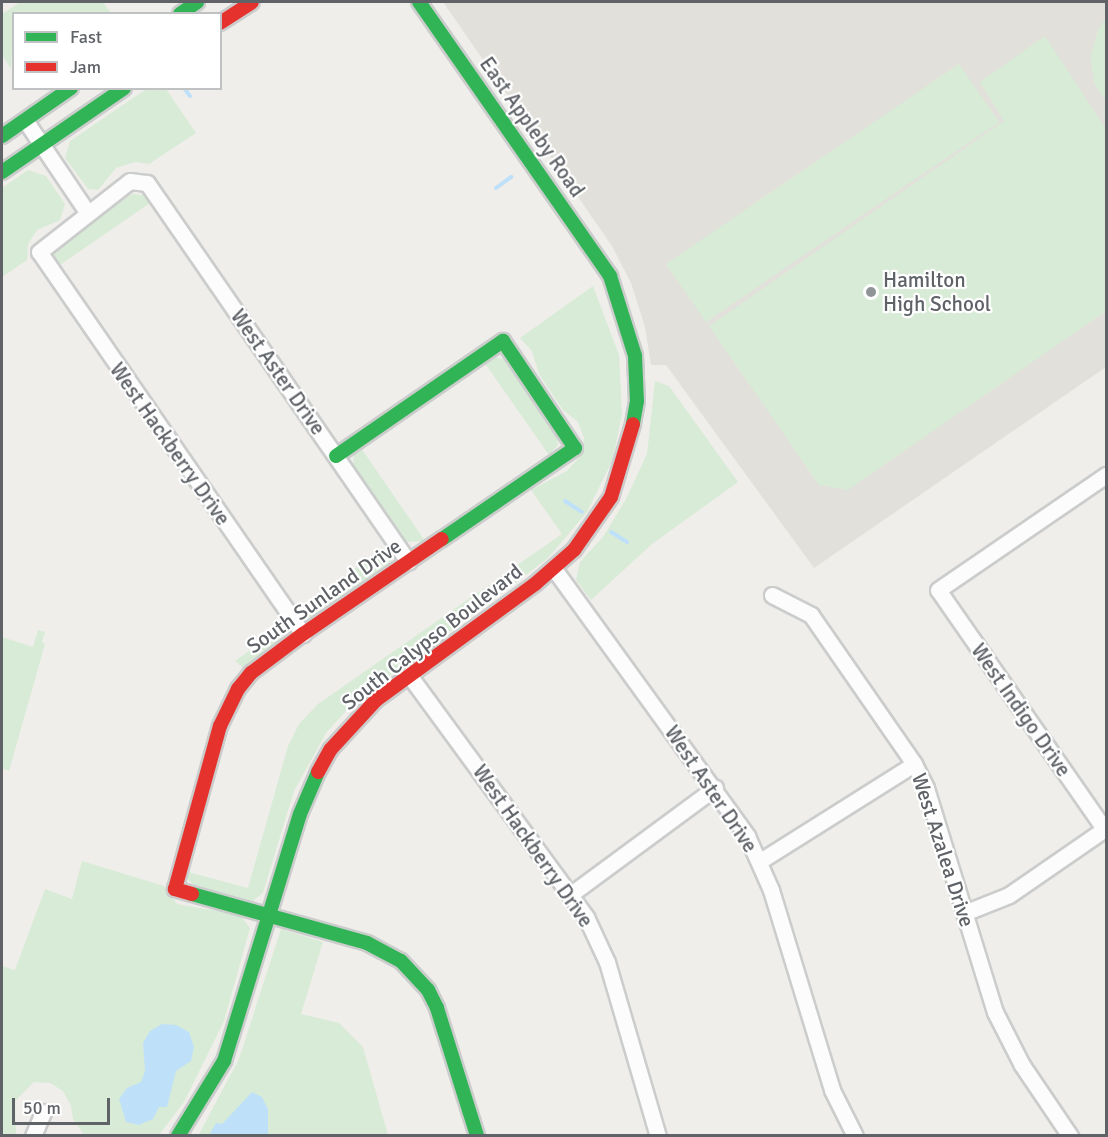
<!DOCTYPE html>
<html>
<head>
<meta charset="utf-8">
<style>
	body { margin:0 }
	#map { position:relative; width:1108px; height:1137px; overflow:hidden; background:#efeeea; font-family:Signika,sans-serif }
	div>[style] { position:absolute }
	.education>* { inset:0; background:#e2e0da }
	.green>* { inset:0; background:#d8ebd6 }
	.water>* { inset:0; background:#bfe0f9 }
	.stream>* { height:4px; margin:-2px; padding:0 2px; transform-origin:2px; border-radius:2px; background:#bfe0f9 }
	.roads { filter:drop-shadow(2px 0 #cbcccc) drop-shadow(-2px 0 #cbcccc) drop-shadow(0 2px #cbcccc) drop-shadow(0 -2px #cbcccc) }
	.street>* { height:15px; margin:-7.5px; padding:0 7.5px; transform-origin:7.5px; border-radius:7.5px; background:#fdfcfc }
	.fast>* { height:14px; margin:-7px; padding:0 7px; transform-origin:7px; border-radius:7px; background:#30b455 }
	.jam>* { height:14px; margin:-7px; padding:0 7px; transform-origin:7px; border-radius:7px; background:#e5322d }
	.dots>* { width:16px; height:16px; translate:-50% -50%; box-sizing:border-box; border:3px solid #fff; border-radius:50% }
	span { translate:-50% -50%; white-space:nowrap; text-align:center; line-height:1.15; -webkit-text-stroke:4.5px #fff; paint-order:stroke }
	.street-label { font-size:21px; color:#5f6368 }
	.poi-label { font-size:21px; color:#5f6368 }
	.left { translate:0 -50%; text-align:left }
	.frame { position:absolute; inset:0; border:3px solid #5f6368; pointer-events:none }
	.legend { position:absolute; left:12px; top:12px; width:210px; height:78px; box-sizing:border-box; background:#fff; border:2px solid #bfc1c3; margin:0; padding:8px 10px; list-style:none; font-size:18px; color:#5f6368 }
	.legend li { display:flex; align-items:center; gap:12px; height:30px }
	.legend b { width:30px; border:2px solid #bfc1c3 }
	.scale { position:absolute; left:12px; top:1098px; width:98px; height:27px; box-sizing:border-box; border:3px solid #5f6368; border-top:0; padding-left:8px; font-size:18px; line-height:21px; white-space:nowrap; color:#5f6368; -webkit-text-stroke:4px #fff; paint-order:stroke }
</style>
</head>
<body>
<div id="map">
	<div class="education">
		<i style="clip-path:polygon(443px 2px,1106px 2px,1106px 367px,814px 568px,666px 365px,651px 365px,645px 327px,631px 283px,612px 246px)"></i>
	</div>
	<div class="green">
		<i style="clip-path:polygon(20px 2px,103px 2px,111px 13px,14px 14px,11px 69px,2px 55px,2px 14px)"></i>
		<i style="clip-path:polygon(1106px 18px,1106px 101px,1094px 83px,1091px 56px,1098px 30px)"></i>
		<i style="clip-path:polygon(1045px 36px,1106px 129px,1106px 311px,848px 490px,819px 485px,709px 326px,1004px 121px,980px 82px)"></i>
		<i style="clip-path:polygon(959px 64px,999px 122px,706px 322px,666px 264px)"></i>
		<i style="clip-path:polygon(148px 88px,166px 89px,196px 133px,149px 164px,135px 162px,116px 168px,98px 190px,88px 189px,65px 158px,70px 141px)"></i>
		<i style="clip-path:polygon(28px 170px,46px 176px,65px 204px,60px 220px,37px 230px,28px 244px,27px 260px,2px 277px,2px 188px)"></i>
		<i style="clip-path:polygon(132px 194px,144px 195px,150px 203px,57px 267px,52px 260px,54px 248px)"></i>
		<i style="clip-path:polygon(593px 286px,619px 355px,622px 413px,613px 459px,587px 512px,547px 559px,354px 702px,326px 733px,294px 791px,263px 893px,251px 902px,195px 886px,188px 880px,188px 872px,248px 888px,288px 746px,299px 724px,318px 704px,562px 534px,531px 490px,567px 471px,582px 454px,584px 438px,578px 422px,563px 410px,539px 374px,532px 351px,520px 338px)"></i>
		<i style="clip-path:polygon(492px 357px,503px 359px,557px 433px,558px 445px,549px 455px,484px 362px)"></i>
		<i style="clip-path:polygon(655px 381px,669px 386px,738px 482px,652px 544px,591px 600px,576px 580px,580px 562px,603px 537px,625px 501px,647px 454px)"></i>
		<i style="clip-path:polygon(361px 448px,425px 541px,407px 542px,353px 465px,354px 455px)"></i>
		<i style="clip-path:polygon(388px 545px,393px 553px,391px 562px,311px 619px,301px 618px,295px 611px)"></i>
		<i style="clip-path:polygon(287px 624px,282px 639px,246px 670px,235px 661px)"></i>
		<i style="clip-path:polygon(38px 630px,45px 632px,42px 642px,45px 644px,9px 771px,2px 768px,2px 637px,33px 647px)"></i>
		<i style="clip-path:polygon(82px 861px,164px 886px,177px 904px,240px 915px,250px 928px,224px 1021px,184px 1102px,159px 1135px,84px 1135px,73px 1119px,71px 1106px,63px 1091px,50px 1083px,34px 1082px,15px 1101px,16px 1135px,2px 1135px,2px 966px,15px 970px,45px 889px,72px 899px)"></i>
		<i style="clip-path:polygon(281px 929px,323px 942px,301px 1014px,339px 1023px,363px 1047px,388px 1135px,198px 1136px,239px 1059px)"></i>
	</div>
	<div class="water">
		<i style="clip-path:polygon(162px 1024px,176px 1025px,189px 1032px,194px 1047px,191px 1061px,176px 1071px,167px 1107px,159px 1107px,153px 1119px,139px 1125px,126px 1122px,119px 1099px,127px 1088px,141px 1082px,145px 1071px,143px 1043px,150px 1031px)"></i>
		<i style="clip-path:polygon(252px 1092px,262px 1097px,268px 1109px,268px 1135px,213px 1135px,210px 1133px,216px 1123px,222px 1124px)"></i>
	</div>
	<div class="stream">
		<i style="left:184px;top:88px;width:10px;rotate:53deg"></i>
		<i style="left:496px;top:188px;width:19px;rotate:-36deg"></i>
		<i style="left:565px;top:501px;width:20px;rotate:33deg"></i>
		<i style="left:611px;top:532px;width:19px;rotate:32deg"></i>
	</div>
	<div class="roads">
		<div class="street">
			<i style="left:25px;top:120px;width:111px;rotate:56deg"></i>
			<i style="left:554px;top:569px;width:329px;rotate:54.1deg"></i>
			<i style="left:747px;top:836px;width:59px;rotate:66deg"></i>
			<i style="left:771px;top:890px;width:209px;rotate:73deg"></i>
			<i style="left:832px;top:1090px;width:51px;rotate:63.4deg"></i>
			<i style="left:772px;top:595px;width:44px;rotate:27.1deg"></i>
			<i style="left:811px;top:615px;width:181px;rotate:55.3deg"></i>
			<i style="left:914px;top:764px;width:27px;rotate:63deg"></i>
			<i style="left:926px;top:788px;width:234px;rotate:72.9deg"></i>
			<i style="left:995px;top:1012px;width:59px;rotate:63deg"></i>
			<i style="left:1022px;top:1065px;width:86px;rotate:55.9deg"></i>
			<i style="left:303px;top:634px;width:464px;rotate:-124.6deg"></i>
			<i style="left:39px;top:252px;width:115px;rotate:-38deg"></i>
			<i style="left:130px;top:181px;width:17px;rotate:7deg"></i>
			<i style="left:147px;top:183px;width:460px;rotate:55.4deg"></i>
			<i style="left:409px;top:675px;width:300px;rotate:53.8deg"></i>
			<i style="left:586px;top:917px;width:50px;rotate:65deg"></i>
			<i style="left:607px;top:962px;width:181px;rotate:73.7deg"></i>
			<i style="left:1105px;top:830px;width:292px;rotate:-124.8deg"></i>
			<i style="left:938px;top:590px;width:204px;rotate:-34.4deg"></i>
			<i style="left:760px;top:861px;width:182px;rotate:-32.2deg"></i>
			<i style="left:571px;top:894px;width:179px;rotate:-36.4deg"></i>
			<i style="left:964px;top:913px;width:48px;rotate:-21.8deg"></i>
			<i style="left:1009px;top:895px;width:118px;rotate:-34.6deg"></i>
			<i style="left:33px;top:1136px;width:26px;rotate:-67deg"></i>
		</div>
		<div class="fast">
			<i style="left:419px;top:2px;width:334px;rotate:55.1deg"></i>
			<i style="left:610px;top:276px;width:84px;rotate:72.6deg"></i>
			<i style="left:635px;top:356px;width:45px;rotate:87.5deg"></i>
			<i style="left:637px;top:401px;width:23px;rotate:100deg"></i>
			<i style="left:180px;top:14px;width:21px;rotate:-35deg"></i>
			<i style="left:2px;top:136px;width:84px;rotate:-34.8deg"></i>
			<i style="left:2px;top:172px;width:148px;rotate:-34.5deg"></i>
			<i style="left:336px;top:456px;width:203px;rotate:-34.6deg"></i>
			<i style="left:503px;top:341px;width:129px;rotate:56.1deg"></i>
			<i style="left:575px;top:448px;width:161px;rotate:145.6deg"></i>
			<i style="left:192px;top:894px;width:182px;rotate:15.6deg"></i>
			<i style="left:367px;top:943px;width:38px;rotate:28deg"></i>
			<i style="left:401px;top:961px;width:40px;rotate:47deg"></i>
			<i style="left:428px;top:990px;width:20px;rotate:63deg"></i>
			<i style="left:437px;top:1008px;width:134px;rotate:72.6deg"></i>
			<i style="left:178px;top:1136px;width:88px;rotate:-58.5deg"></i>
			<i style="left:224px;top:1061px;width:258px;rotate:-72.9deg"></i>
			<i style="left:300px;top:814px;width:46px;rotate:-66.8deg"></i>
		</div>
		<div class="jam">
			<i style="left:220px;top:23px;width:38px;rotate:-33deg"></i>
			<i style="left:318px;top:772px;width:26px;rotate:-61deg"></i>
			<i style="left:331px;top:749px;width:67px;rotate:-47.4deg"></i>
			<i style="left:376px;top:700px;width:197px;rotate:-36.1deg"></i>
			<i style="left:535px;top:584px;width:52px;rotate:-41.1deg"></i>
			<i style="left:574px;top:550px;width:65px;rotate:-55.1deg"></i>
			<i style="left:611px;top:497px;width:76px;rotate:-73.2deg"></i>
			<i style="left:192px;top:894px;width:18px;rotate:-164deg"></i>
			<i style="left:175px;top:889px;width:169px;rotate:-74.6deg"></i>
			<i style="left:220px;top:726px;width:41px;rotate:-64.1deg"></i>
			<i style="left:238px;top:689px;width:21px;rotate:-51deg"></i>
			<i style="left:251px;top:673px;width:65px;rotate:-36.9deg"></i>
			<i style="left:303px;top:634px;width:168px;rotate:-34.4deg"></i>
		</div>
	</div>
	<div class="dots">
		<i style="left:871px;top:292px;background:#919496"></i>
	</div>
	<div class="street-label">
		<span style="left:532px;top:127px;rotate:55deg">East Appleby Road</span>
		<span style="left:278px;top:372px;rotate:55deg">West Aster Drive</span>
		<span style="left:170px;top:444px;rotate:55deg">West Hackberry Drive</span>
		<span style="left:324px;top:596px;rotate:-35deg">South Sunland Drive</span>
		<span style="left:432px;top:637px;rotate:-38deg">South Calypso Boulevard</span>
		<span style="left:1021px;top:710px;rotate:55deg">West Indigo Drive</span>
		<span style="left:711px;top:789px;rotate:56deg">West Aster Drive</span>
		<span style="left:533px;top:846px;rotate:55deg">West Hackberry Drive</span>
		<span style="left:943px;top:850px;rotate:72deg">West Azalea Drive</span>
	</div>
	<div class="poi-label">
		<span class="left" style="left:883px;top:292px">Hamilton<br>High School</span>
	</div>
	<div class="frame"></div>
	<ul class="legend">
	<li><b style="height:8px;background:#30b455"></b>Fast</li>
	<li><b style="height:8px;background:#e5322d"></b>Jam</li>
	</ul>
	<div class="scale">50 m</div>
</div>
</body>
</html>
